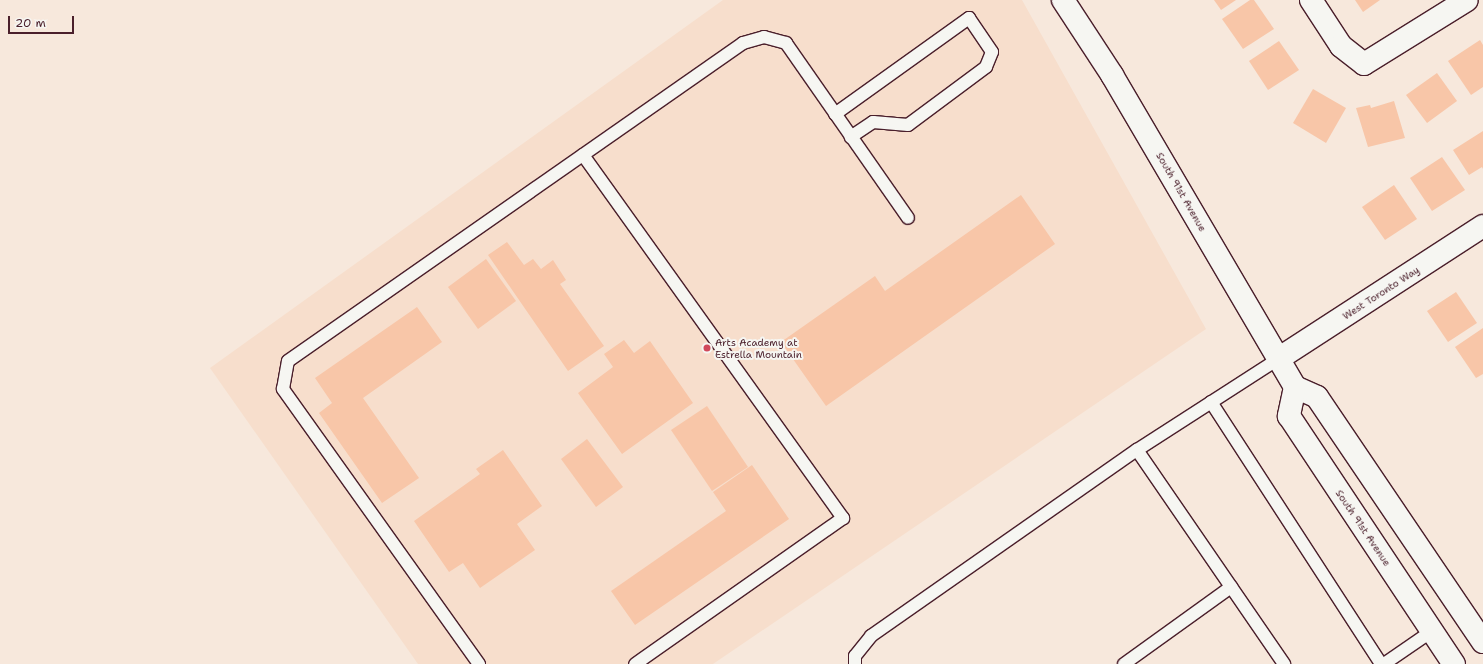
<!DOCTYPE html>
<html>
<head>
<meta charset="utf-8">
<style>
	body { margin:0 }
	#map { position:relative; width:1483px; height:664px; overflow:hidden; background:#f7e8dc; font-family:"Shantell Sans",sans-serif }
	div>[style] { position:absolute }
	.built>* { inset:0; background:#f7decc }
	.building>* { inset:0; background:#f8c6a8 }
	.roads { filter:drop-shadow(1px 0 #4a1f2b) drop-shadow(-1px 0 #4a1f2b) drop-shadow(0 1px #4a1f2b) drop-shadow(0 -1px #4a1f2b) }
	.service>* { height:12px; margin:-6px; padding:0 6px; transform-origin:6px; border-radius:6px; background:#f6f6f2 }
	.minor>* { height:22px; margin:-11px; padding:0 11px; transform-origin:11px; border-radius:11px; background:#f6f6f2 }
	.secondary>* { height:22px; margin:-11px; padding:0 11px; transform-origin:11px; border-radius:11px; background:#f6f6f2 }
	.dots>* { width:11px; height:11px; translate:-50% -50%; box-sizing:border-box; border:2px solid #f6f6f2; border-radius:50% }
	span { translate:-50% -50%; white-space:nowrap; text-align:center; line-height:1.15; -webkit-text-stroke:4px #f6f6f2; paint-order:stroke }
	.street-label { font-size:10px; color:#4a1f2b }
	.poi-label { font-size:10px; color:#4a1f2b }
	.left { translate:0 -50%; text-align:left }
	.scale { position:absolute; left:8px; top:16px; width:66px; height:18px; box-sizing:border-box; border:2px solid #4a1f2b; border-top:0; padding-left:5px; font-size:12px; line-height:14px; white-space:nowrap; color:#4a1f2b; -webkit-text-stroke:3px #f6f6f2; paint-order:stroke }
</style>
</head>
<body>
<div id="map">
	<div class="built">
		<i style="clip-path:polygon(723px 0,1022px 0,1206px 329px,713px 664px,418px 664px,210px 368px)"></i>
	</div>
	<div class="building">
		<i style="clip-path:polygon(1214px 0,1236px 0,1221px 10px)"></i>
		<i style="clip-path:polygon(1250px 0,1254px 0,1274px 29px,1243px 49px,1222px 19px)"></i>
		<i style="clip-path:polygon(1355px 0,1380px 0,1363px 12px)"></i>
		<i style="clip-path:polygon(1480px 40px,1483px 45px,1483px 87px,1471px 95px,1448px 61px)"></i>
		<i style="clip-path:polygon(1279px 41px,1299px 70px,1268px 90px,1249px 61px)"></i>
		<i style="clip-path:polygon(1437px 73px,1457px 101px,1427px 123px,1406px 95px)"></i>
		<i style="clip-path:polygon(1313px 89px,1346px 108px,1326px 143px,1293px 123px)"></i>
		<i style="clip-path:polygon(1394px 101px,1405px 138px,1368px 147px,1356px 108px,1370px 105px,1371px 108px)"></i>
		<i style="clip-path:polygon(1483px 131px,1483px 169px,1482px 167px,1469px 175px,1453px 150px)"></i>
		<i style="clip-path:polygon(1442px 157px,1465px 190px,1432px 211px,1410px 178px)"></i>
		<i style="clip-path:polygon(1394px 185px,1417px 219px,1385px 240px,1362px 207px)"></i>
		<i style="clip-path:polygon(1021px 195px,1055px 244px,826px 406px,781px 342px,875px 276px,885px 291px)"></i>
		<i style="clip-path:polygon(507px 242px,524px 265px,533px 259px,541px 269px,553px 260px,566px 280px,560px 284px,604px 346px,568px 371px,488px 255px)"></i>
		<i style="clip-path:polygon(486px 259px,516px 301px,478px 329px,448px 287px)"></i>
		<i style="clip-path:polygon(1456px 292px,1477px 323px,1448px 342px,1427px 311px)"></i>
		<i style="clip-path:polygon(417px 307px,442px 342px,363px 398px,419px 478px,382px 503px,319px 413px,332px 403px,315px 378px)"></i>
		<i style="clip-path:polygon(1483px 328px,1483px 374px,1476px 378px,1455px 347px)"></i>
		<i style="clip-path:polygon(624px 340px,634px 353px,650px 341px,693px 403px,622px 454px,578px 393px,613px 367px,604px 354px)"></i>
		<i style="clip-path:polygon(707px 406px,748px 467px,712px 491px,671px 430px)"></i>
		<i style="clip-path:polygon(587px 439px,623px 487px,596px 507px,561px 459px)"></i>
		<i style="clip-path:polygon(503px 450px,542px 506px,517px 524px,535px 550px,480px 588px,463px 563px,449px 572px,414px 521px,480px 474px,476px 469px)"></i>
		<i style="clip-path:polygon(752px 465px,789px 519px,635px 625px,611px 591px,726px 511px,713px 492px)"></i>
	</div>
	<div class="roads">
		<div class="service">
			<i style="left:835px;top:114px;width:165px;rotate:-35.6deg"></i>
			<i style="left:969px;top:18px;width:41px;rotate:55.9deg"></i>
			<i style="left:992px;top:52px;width:16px;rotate:112deg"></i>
			<i style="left:986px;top:67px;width:97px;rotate:143.4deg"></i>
			<i style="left:908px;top:125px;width:35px;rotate:-175deg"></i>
			<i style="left:873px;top:122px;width:27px;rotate:146deg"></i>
			<i style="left:583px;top:155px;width:447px;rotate:54.4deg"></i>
			<i style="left:843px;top:518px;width:254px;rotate:144.9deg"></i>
			<i style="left:1211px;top:402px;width:312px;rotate:57deg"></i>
			<i style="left:1137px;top:450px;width:260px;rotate:55.5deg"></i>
			<i style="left:479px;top:664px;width:338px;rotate:-125.5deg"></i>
			<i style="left:283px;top:389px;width:28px;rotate:-80deg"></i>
			<i style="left:288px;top:361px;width:555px;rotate:-34.95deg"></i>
			<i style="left:743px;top:43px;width:22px;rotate:-16deg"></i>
			<i style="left:764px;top:37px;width:23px;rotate:15deg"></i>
			<i style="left:786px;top:43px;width:213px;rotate:55.1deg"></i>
			<i style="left:855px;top:664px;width:8px;rotate:-90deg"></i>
			<i style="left:855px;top:656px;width:26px;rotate:-51deg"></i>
			<i style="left:871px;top:636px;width:325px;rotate:-35deg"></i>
			<i style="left:1137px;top:450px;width:168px;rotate:-32.8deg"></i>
			<i style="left:1124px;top:664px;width:132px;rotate:-35.7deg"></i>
			<i style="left:1384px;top:664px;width:58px;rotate:-34.5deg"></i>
		</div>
		<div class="minor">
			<i style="left:1311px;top:0;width:55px;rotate:56.9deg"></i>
			<i style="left:1341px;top:46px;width:29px;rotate:38deg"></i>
			<i style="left:1364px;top:64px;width:121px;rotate:-31.9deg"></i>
			<i style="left:1278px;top:359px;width:244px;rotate:-33deg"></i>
		</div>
		<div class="secondary">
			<i style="left:1063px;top:0;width:90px;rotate:56.8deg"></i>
			<i style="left:1112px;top:75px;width:362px;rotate:59.6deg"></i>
			<i style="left:1295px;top:387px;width:24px;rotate:24deg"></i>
			<i style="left:1317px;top:397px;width:296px;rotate:55.9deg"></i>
			<i style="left:1295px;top:387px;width:30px;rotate:102deg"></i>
			<i style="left:1289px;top:416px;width:298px;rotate:56.4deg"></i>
		</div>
	</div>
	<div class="dots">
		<i style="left:707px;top:348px;background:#d1495b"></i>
	</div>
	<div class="street-label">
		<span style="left:1181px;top:192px;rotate:60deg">South 91st Avenue</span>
		<span style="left:1381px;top:293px;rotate:-33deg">West Toronto Way</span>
		<span style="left:1363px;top:528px;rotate:56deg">South 91st Avenue</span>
	</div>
	<div class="poi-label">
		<span class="left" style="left:715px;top:348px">Arts Academy at<br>Estrella Mountain</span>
	</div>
	<div class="scale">20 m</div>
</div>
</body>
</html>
